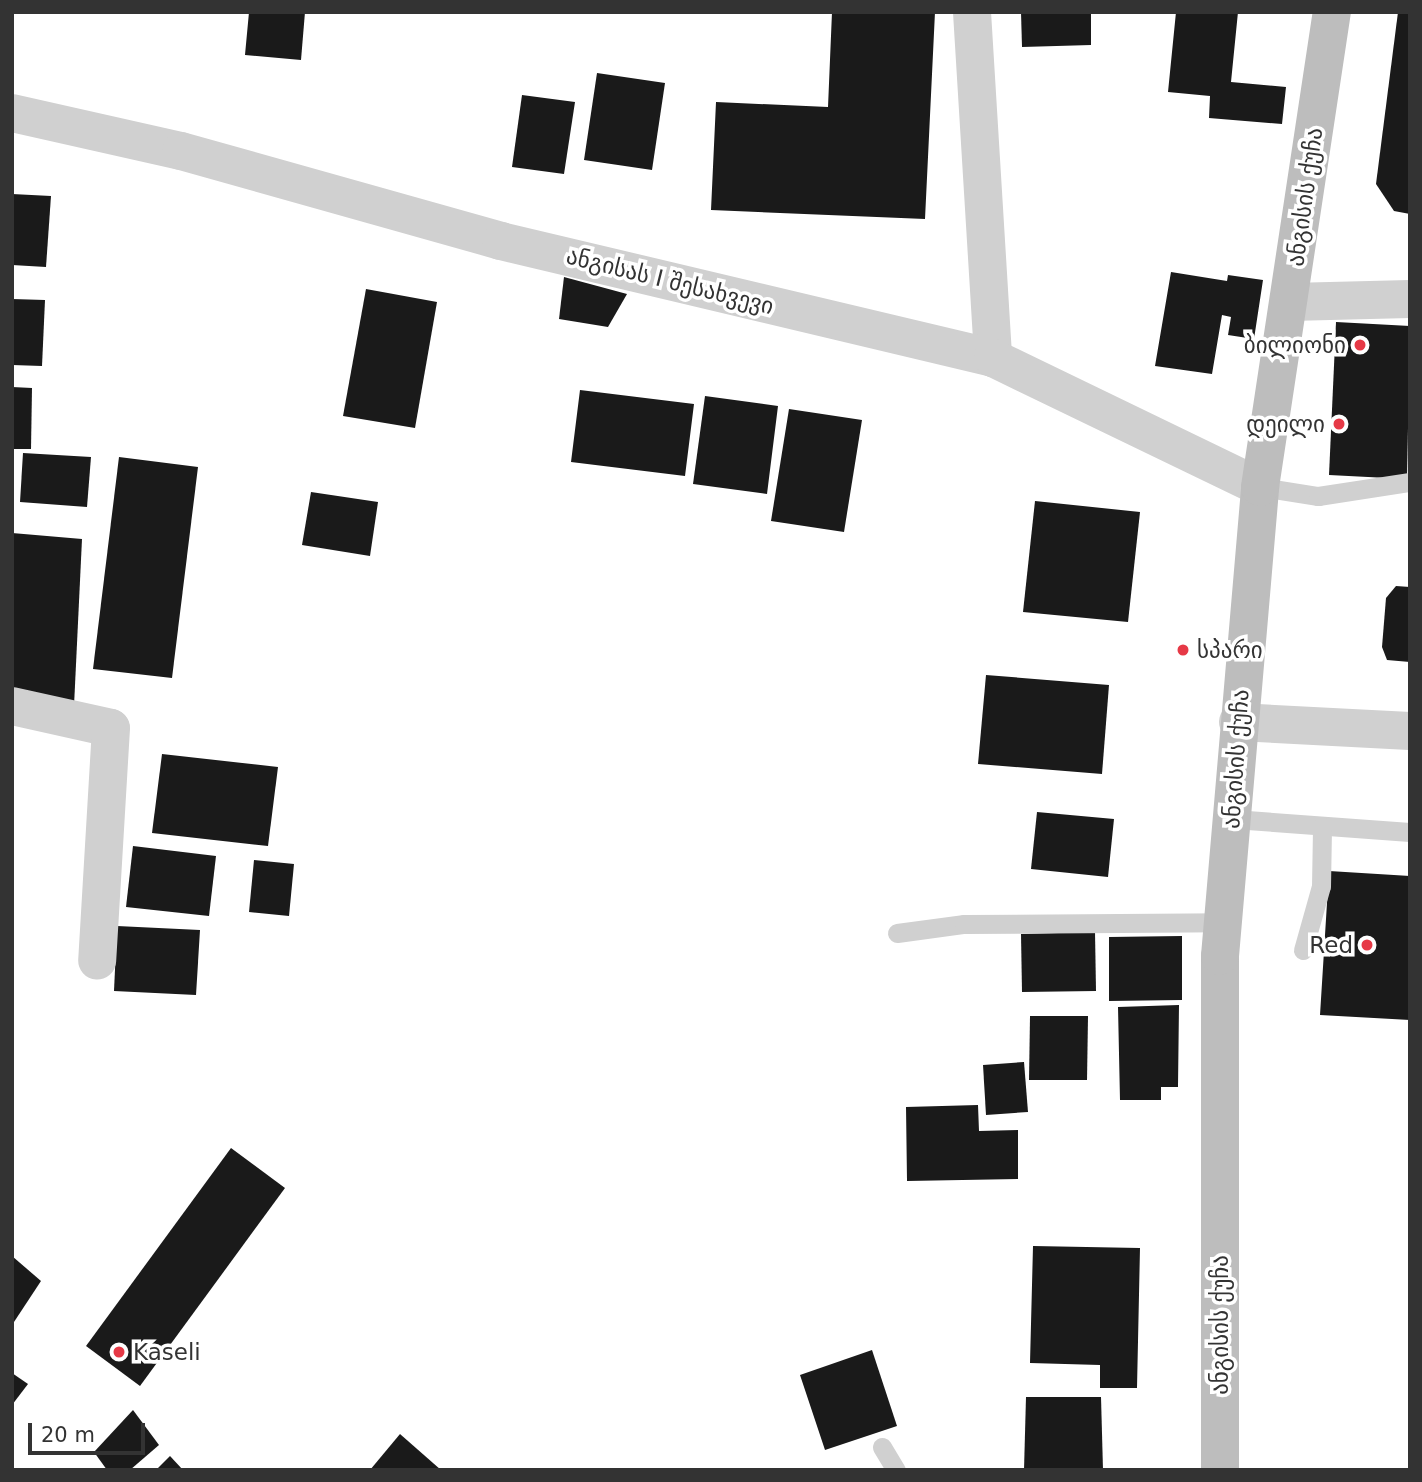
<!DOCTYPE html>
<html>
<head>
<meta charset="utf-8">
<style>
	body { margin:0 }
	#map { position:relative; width:1422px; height:1482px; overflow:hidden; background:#fff; font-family:"DejaVu Sans","Noto Sans Georgian",sans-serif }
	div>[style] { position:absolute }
	.building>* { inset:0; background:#1a1a1a }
	.lane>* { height:19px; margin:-9.5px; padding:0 9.5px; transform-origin:9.5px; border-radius:9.5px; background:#d0d0d0 }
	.street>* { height:38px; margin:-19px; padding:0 19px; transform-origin:19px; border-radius:19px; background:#d0d0d0 }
	.secondary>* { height:38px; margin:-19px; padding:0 19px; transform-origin:19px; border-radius:19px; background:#bdbdbd }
	.dots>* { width:19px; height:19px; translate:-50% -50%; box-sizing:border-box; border:4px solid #fff; border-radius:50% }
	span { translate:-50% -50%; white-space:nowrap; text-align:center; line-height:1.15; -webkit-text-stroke:7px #fff; paint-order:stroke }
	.street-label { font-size:23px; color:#333 }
	.poi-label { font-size:23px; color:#333 }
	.right { translate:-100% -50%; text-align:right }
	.left { translate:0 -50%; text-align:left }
	.frame { position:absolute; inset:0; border:14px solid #333; pointer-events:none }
	.scale { position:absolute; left:28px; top:1423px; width:117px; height:32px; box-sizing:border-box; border:4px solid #333; border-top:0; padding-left:9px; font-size:21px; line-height:24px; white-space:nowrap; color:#333; -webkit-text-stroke:5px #fff; paint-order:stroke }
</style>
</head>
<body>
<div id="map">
	<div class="building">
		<i style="clip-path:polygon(249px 12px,305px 12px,301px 60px,245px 55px)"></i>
		<i style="clip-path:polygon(832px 12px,935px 12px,925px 219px,711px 210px,716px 102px,828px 107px)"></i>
		<i style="clip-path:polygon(1021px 12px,1091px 12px,1091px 45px,1022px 47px)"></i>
		<i style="clip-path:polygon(1176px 12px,1238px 12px,1231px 82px,1286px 87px,1282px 124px,1209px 118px,1210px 96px,1168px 92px)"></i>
		<i style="clip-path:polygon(1398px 12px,1410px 12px,1410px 214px,1394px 211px,1376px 184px)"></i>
		<i style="clip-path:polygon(597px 73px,665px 83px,652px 170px,584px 160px)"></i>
		<i style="clip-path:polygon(522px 95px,575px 102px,564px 174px,512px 167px)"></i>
		<i style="clip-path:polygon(12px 194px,51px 196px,46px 267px,12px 265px)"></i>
		<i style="clip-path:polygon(1171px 272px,1227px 281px,1228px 275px,1263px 280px,1254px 339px,1228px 335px,1231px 317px,1222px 315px,1212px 374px,1155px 366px)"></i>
		<i style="clip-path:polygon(564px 277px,627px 294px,608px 327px,559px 319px)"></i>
		<i style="clip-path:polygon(366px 289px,437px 302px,415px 428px,343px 416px)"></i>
		<i style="clip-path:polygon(12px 299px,45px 300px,42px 366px,12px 365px)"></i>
		<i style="clip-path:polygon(1336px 322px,1410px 326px,1407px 479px,1329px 475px)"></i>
		<i style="clip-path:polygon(12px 387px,32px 388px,31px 449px,12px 449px)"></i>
		<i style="clip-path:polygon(580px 390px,694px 404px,685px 476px,571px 462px)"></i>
		<i style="clip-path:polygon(705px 396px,778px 406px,767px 494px,693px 484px)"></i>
		<i style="clip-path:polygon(789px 409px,862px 420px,844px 532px,771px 521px)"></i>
		<i style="clip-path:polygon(23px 453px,91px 457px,87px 507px,20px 502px)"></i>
		<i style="clip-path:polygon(119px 457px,198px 467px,172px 678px,93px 669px)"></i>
		<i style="clip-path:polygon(311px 492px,378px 502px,370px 556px,302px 545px)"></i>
		<i style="clip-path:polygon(1035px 501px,1140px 512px,1128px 622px,1023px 612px)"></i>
		<i style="clip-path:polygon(12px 533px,82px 539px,74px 706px,12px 693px)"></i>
		<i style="clip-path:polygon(1396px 586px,1410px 587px,1410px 662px,1387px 660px,1382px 647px,1386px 598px)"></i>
		<i style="clip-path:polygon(986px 675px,1109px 685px,1102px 774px,978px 764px)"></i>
		<i style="clip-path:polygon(162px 754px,278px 767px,268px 846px,152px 833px)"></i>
		<i style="clip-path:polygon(1037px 812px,1114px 819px,1108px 877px,1031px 869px)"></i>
		<i style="clip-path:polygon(133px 846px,216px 856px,209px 916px,126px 907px)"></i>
		<i style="clip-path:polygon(254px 860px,294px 864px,289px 916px,249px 912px)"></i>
		<i style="clip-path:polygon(1329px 871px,1410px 876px,1410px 1020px,1320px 1015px)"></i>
		<i style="clip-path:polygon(117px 926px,200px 930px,196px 995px,114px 991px)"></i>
		<i style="clip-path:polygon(1095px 932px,1096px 991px,1022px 992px,1021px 934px)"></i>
		<i style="clip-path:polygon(1182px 936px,1182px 1000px,1109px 1001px,1109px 937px)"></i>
		<i style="clip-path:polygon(1179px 1005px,1178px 1087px,1161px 1087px,1161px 1100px,1120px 1100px,1118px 1007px)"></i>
		<i style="clip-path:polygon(1030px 1016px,1088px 1016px,1087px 1080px,1029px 1080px)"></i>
		<i style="clip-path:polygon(1024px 1062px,1028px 1112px,986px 1115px,983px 1065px)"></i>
		<i style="clip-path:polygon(978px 1105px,979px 1131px,1018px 1130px,1018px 1179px,907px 1181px,906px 1107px)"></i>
		<i style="clip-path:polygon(231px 1148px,285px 1188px,140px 1386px,86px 1346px)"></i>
		<i style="clip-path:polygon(1033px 1246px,1140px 1248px,1137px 1388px,1100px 1388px,1100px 1365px,1030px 1363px)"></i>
		<i style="clip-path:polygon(12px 1256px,41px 1281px,12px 1325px)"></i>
		<i style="clip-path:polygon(872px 1350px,897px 1426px,825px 1450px,800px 1375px)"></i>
		<i style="clip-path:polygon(12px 1373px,28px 1384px,12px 1405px)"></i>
		<i style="clip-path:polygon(1026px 1397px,1101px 1397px,1103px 1470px,1024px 1470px)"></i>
		<i style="clip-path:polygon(133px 1410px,159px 1445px,130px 1470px,107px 1470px,94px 1452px)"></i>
		<i style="clip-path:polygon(400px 1434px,441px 1470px,370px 1470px)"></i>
		<i style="clip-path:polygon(170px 1456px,183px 1470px,156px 1470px)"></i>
	</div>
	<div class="lane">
		<i style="left:1260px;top:487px;width:59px;rotate:8.8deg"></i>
		<i style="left:1318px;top:496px;width:93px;rotate:-8.7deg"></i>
		<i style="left:1233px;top:819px;width:177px;rotate:4.2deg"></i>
		<i style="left:897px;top:933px;width:68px;rotate:-7.7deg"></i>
		<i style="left:964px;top:924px;width:259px;rotate:-0.4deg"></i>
		<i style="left:1303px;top:950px;width:66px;rotate:-74.3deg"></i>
		<i style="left:1321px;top:886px;width:60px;rotate:-89deg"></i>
		<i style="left:882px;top:1447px;width:27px;rotate:59deg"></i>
	</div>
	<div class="street">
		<i style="left:972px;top:12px;width:347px;rotate:86.5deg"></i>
		<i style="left:12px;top:113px;width:173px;rotate:12.7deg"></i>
		<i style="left:181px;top:151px;width:332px;rotate:15.7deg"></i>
		<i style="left:501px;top:241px;width:506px;rotate:13.38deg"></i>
		<i style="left:993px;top:358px;width:297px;rotate:25.8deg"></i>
		<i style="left:1290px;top:302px;width:120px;rotate:-1.4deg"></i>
		<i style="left:12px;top:706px;width:101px;rotate:12.5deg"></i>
		<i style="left:111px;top:728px;width:233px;rotate:93.4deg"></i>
		<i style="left:1238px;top:722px;width:172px;rotate:3deg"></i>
	</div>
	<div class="secondary">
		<i style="left:1220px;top:1470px;width:514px;rotate:-90deg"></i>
		<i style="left:1220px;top:956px;width:471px;rotate:-85.1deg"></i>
		<i style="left:1260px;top:487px;width:480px;rotate:-81.4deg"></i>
	</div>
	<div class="dots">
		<i style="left:1360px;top:345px;background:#e63946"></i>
		<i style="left:1339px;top:424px;background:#e63946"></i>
		<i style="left:1183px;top:650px;background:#e63946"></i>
		<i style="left:1367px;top:945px;background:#e63946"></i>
		<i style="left:119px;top:1352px;background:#e63946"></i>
	</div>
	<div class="street-label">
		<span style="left:1305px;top:197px;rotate:-82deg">ანგისის ქუჩა</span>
		<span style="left:670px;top:281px;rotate:14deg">ანგისას I შესახვევი</span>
		<span style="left:1236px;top:759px;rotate:-86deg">ანგისის ქუჩა</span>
		<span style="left:1220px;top:1325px;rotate:-90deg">ანგისის ქუჩა</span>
	</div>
	<div class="poi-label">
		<span class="right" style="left:1346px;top:345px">ბილიონი</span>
		<span class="right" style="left:1325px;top:424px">დეილი</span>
		<span class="left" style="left:1197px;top:650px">სპარი</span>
		<span class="right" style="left:1353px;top:945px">Red</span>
		<span class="left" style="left:133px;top:1352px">Kaseli</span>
	</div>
	<div class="frame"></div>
	<div class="scale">20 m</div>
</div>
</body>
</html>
